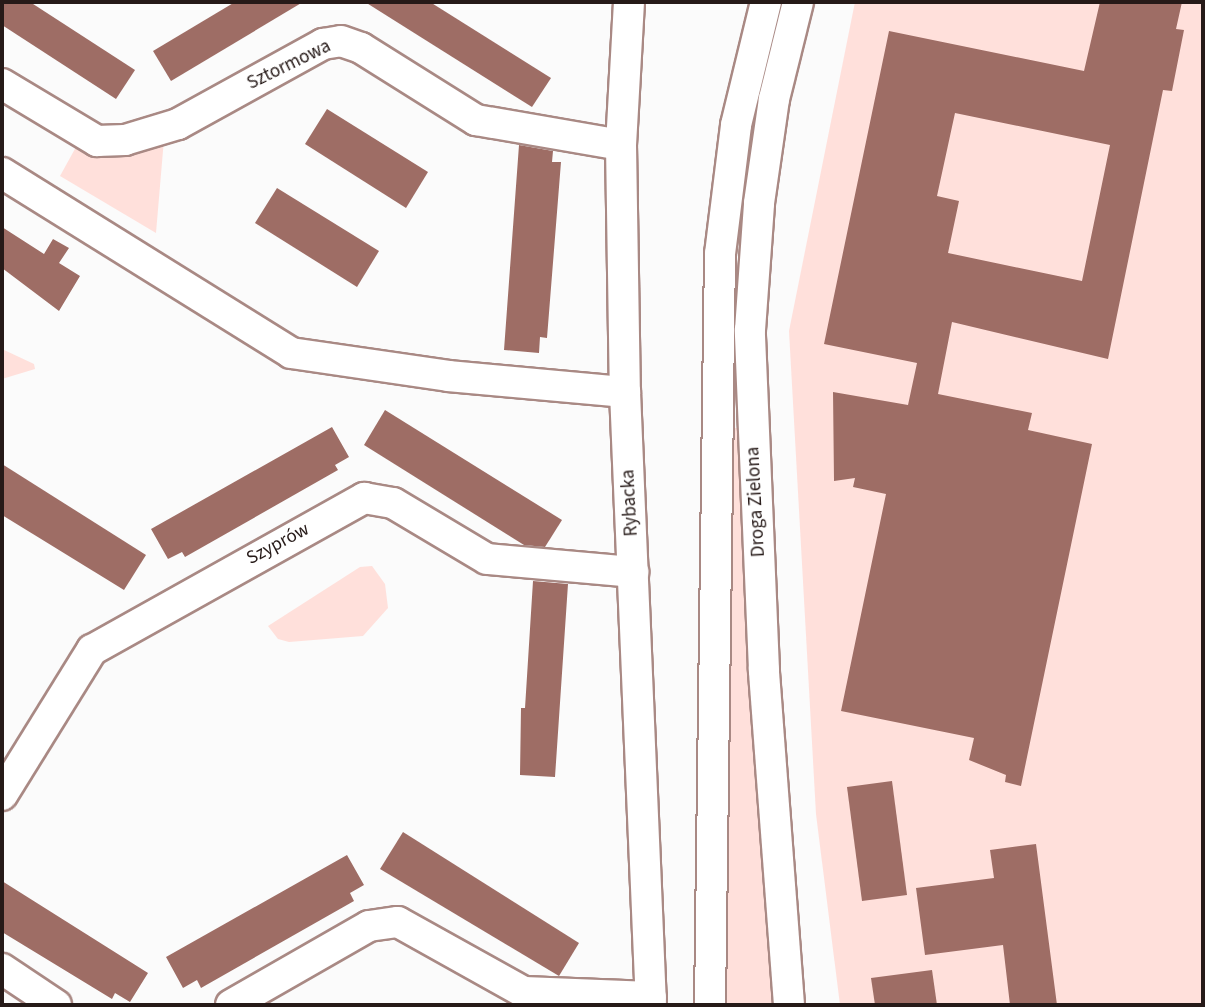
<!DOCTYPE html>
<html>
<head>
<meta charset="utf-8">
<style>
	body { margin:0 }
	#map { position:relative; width:1205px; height:1007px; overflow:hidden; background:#fbfbfb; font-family:"Source Sans 3",sans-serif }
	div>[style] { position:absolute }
	.green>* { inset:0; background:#ffe0db }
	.building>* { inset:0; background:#9e6d65 }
	.roads { filter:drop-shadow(2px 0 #a98984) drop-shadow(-2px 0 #a98984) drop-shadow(0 2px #a98984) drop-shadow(0 -2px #a98984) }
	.minor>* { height:30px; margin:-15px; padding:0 15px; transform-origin:15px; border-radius:15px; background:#fff }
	span { translate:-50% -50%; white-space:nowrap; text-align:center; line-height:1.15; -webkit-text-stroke:6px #fff; paint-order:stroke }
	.street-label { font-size:19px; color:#261a18 }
	.frame { position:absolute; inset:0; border:4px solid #261a18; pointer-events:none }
</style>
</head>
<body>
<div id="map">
	<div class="green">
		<i style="clip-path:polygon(855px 2px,1203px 2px,1203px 1005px,840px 1005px,816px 814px,789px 331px)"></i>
		<i style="clip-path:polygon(164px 139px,156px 233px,60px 176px,76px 147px,114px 152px)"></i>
		<i style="clip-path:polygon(2px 349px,34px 364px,35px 369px,2px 379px)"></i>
		<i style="clip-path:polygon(734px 428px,738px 428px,774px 1005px,724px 1005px)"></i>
		<i style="clip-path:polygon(372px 566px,385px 584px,388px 608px,363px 636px,289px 642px,278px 639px,268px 626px,360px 567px)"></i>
	</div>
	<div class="building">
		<i style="clip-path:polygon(2px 2px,30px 2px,135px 70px,116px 99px,2px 25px)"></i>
		<i style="clip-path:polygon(235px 2px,303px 2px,171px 81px,153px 51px)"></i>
		<i style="clip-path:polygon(365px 2px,430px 2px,551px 78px,532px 107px)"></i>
		<i style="clip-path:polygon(evenodd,1100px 2px,1182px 2px,1176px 29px,1184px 30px,1172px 91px,1163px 90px,1108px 359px,952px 322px,938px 394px,1032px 413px,1028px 430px,1092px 444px,1021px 786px,1005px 782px,1006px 775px,969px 760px,974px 738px,841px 711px,886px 494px,853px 487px,855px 478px,834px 481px,833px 392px,908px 405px,917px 363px,824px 344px,889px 31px,1084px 71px,1100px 2px,955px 113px,1110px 145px,1082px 281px,948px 253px,959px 201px,937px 196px,955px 113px)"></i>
		<i style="clip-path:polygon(327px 109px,428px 172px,406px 208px,305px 144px)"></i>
		<i style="clip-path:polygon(519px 145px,553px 151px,552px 162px,561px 162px,547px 338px,540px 337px,539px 353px,504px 350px)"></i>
		<i style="clip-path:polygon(277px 188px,379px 251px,357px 287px,255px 223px)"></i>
		<i style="clip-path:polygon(2px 227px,44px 254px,53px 239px,69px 248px,59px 263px,80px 276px,59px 311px,2px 268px)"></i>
		<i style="clip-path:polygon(385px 410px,562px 520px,545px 547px,524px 545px,364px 445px)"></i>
		<i style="clip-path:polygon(332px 427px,349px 457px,335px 465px,338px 470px,185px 557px,182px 552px,168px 559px,151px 529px)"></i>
		<i style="clip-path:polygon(2px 464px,146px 555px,124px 590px,2px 515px)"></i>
		<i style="clip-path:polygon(533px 581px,568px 584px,555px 777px,520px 775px,521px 708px,525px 708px)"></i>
		<i style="clip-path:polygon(892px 781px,907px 895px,862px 901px,847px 787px)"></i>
		<i style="clip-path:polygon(403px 832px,579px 943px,559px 976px,380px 869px)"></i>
		<i style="clip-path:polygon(1036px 844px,1057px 1005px,1010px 1005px,1003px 945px,925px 955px,916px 888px,994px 878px,990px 850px)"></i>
		<i style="clip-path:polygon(347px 855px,364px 885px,350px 893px,354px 901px,201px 988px,197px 980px,183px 988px,166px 957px)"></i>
		<i style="clip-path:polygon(2px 881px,148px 973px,130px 1002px,115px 993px,112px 999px,2px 932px)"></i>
		<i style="clip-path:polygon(932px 970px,937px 1005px,875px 1005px,871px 978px)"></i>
	</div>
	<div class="roads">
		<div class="minor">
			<i style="left:629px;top:2px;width:143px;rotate:93.2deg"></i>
			<i style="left:621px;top:145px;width:247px;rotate:89.1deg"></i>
			<i style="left:625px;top:392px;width:614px;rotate:87.57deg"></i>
			<i style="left:2px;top:84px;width:111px;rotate:31deg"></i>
			<i style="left:97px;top:141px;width:28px;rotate:-2deg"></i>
			<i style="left:125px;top:140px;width:55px;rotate:-16.8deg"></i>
			<i style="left:178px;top:124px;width:166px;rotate:-28.9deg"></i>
			<i style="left:323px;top:44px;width:18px;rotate:-9deg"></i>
			<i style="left:341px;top:41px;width:21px;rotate:19deg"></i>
			<i style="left:361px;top:48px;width:136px;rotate:32.1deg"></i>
			<i style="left:476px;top:120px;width:147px;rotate:9.8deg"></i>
			<i style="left:2px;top:173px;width:340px;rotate:31.9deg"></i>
			<i style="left:291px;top:353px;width:159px;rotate:8.3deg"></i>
			<i style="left:448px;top:376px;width:178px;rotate:5.2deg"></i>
			<i style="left:2px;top:795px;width:171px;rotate:-58.2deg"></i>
			<i style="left:92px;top:650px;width:312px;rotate:-29.2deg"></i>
			<i style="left:364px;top:498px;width:29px;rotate:10deg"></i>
			<i style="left:393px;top:503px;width:109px;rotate:30.8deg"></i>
			<i style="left:487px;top:559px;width:147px;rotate:5.1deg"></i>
			<i style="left:2px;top:969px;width:65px;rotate:33.7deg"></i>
			<i style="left:231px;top:1005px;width:159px;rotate:-29.8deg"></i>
			<i style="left:369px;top:926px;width:29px;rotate:-8deg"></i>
			<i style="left:398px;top:922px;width:144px;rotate:29.1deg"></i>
			<i style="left:524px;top:992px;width:127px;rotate:2.3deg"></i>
			<i style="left:710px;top:1005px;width:751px;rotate:-89.24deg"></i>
			<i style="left:720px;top:254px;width:130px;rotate:-82.9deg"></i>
			<i style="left:736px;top:125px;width:127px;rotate:-76.3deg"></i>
			<i style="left:789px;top:1005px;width:336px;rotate:-94.3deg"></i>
			<i style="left:764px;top:670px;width:340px;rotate:-92.4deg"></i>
			<i style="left:750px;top:330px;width:127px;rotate:-85.9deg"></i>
			<i style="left:759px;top:203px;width:105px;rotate:-81.8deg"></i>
			<i style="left:774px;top:99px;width:100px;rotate:-76.1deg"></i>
		</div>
	</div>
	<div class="street-label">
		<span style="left:289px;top:65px;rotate:-26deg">Sztormowa</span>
		<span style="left:756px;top:502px;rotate:-93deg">Droga Zielona</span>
		<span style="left:630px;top:503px;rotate:-93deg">Rybacka</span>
		<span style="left:278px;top:544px;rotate:-28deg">Szyprów</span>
	</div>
	<div class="frame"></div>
</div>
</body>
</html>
